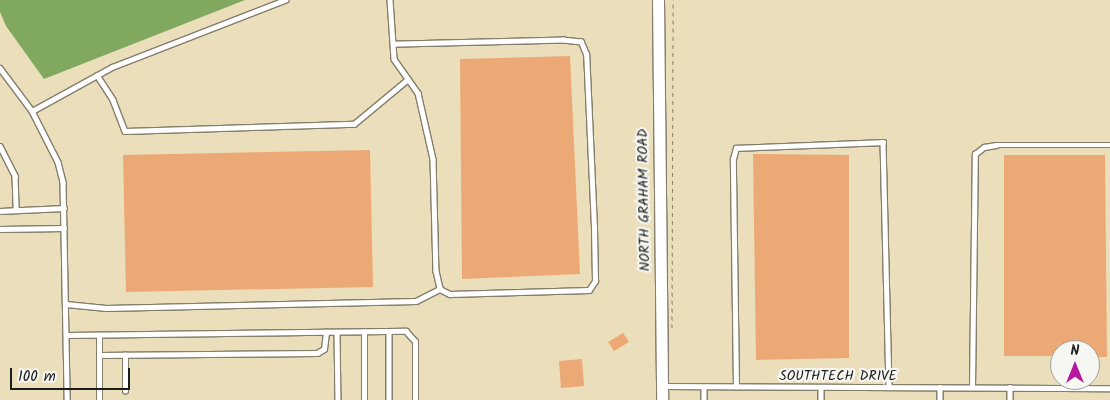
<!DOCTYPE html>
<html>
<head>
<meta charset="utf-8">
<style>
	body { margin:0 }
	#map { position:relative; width:1110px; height:400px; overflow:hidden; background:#ebdeba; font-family:Kalam,sans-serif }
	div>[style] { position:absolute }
	.forest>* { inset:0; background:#80a85f }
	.building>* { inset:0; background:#eca976 }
	.path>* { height:1px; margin-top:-0.5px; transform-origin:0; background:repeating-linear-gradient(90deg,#847d6b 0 4px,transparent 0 8px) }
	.roads { filter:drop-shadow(1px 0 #847d6b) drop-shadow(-1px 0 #847d6b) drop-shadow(0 1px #847d6b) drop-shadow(0 -1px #847d6b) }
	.service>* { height:4.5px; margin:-2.25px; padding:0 2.25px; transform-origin:2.25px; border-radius:2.25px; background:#fff }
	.tertiary>* { height:11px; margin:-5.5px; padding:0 5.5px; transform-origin:5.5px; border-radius:5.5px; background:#fff }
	span { translate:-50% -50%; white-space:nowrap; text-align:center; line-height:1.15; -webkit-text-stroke:4.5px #f6f6f2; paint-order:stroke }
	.street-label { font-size:14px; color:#1c1c1c }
	.north { position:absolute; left:1050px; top:340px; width:50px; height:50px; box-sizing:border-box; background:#f6f6f2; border:1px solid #9f9f9c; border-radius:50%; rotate:0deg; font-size:14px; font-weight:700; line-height:20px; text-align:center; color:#1c1c1c }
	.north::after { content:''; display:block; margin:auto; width:18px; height:22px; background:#b5179e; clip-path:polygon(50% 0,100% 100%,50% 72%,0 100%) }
	.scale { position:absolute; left:10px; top:368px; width:120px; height:22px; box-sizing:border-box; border:2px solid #1c1c1c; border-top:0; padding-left:6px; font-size:15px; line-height:18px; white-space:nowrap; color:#1c1c1c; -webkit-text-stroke:4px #f6f6f2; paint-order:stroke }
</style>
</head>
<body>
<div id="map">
	<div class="forest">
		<i style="clip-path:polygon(0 0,245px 0,44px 79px,6px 26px,0 12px)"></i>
	</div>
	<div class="building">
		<i style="clip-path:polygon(570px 56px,580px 274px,462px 279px,460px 59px)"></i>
		<i style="clip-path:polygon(370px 150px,373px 287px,126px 292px,123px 155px)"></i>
		<i style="clip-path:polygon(753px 154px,849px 155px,849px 358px,756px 360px)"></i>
		<i style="clip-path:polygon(1004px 155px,1105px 155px,1107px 357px,1090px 357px,1090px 350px,1060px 350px,1060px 356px,1004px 356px)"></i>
		<i style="clip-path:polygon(623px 333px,629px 342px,614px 351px,608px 342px)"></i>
		<i style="clip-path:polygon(582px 359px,584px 386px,561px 388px,559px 361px)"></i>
	</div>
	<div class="path">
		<i style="left:672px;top:328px;width:328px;rotate:-89.8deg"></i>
	</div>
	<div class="roads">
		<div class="service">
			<i style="left:390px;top:0;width:59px;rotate:86.1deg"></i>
			<i style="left:394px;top:59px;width:42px;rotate:54.8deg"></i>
			<i style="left:418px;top:93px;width:68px;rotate:77.2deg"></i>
			<i style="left:433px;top:159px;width:112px;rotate:88.5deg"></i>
			<i style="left:436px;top:271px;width:18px;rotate:77deg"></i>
			<i style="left:440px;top:289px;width:11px;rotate:27deg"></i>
			<i style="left:450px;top:294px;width:139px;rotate:-1.6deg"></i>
			<i style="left:589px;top:290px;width:11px;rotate:-56deg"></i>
			<i style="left:595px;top:281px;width:54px;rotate:-91.1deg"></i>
			<i style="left:594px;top:227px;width:173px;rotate:-92.6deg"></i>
			<i style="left:586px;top:54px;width:13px;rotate:-113deg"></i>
			<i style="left:581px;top:42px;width:18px;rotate:-174deg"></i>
			<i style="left:563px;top:40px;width:169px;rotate:178.6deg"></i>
			<i style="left:0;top:68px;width:54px;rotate:53.3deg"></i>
			<i style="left:32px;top:111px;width:91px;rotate:-28.8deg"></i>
			<i style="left:112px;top:67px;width:186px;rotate:-21.2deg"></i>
			<i style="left:97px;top:75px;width:30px;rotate:57deg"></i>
			<i style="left:113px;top:100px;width:33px;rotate:69deg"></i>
			<i style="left:125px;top:131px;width:229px;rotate:-1.8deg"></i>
			<i style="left:354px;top:124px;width:70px;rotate:-39.8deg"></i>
			<i style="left:32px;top:111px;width:57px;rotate:63deg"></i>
			<i style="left:58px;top:162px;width:21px;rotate:76deg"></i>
			<i style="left:63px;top:182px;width:218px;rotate:88.9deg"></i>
			<i style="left:0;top:146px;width:34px;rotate:63deg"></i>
			<i style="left:15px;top:176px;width:34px;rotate:88deg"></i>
			<i style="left:0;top:211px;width:64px;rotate:-2.7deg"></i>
			<i style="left:0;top:229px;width:64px;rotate:-0.9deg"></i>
			<i style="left:66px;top:304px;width:40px;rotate:5.7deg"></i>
			<i style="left:106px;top:308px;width:310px;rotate:-1.3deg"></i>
			<i style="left:416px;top:301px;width:27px;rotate:-27deg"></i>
			<i style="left:389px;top:331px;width:69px;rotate:90deg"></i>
			<i style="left:337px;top:332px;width:68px;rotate:89.2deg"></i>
			<i style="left:67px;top:335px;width:339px;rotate:-0.7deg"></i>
			<i style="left:406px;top:331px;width:13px;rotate:48deg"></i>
			<i style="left:415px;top:341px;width:59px;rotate:90deg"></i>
			<i style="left:99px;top:335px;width:65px;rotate:90deg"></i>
			<i style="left:99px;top:355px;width:218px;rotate:-0.5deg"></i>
			<i style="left:317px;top:353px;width:8px;rotate:-30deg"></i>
			<i style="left:324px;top:349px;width:17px;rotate:-83deg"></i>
			<i style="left:663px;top:386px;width:447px;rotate:0.3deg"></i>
			<i style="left:704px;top:387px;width:13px;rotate:90deg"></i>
			<i style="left:736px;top:387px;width:228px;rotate:-90.8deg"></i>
			<i style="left:733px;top:159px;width:11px;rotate:-75deg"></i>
			<i style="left:736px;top:148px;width:147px;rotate:-2.3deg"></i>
			<i style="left:883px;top:142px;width:245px;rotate:88.6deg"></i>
			<i style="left:821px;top:387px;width:13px;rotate:90deg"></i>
			<i style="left:940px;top:387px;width:13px;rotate:90deg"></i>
			<i style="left:972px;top:387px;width:233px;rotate:-89.3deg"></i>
			<i style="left:975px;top:154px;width:11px;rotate:-38deg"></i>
			<i style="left:984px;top:147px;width:12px;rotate:-9deg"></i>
			<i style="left:996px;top:145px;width:114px"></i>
			<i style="left:1010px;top:387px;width:13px;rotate:90deg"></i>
			<i style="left:125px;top:391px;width:36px;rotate:-90deg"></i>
			<i style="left:364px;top:400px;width:68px;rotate:-90deg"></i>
		</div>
		<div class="tertiary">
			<i style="left:658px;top:0;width:400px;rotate:89.4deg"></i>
		</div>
	</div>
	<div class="street-label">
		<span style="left:644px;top:200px;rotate:-91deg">NORTH GRAHAM ROAD</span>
		<span style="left:838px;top:376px">SOUTHTECH DRIVE</span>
	</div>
	<div class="north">N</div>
	<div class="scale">100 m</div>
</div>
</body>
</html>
